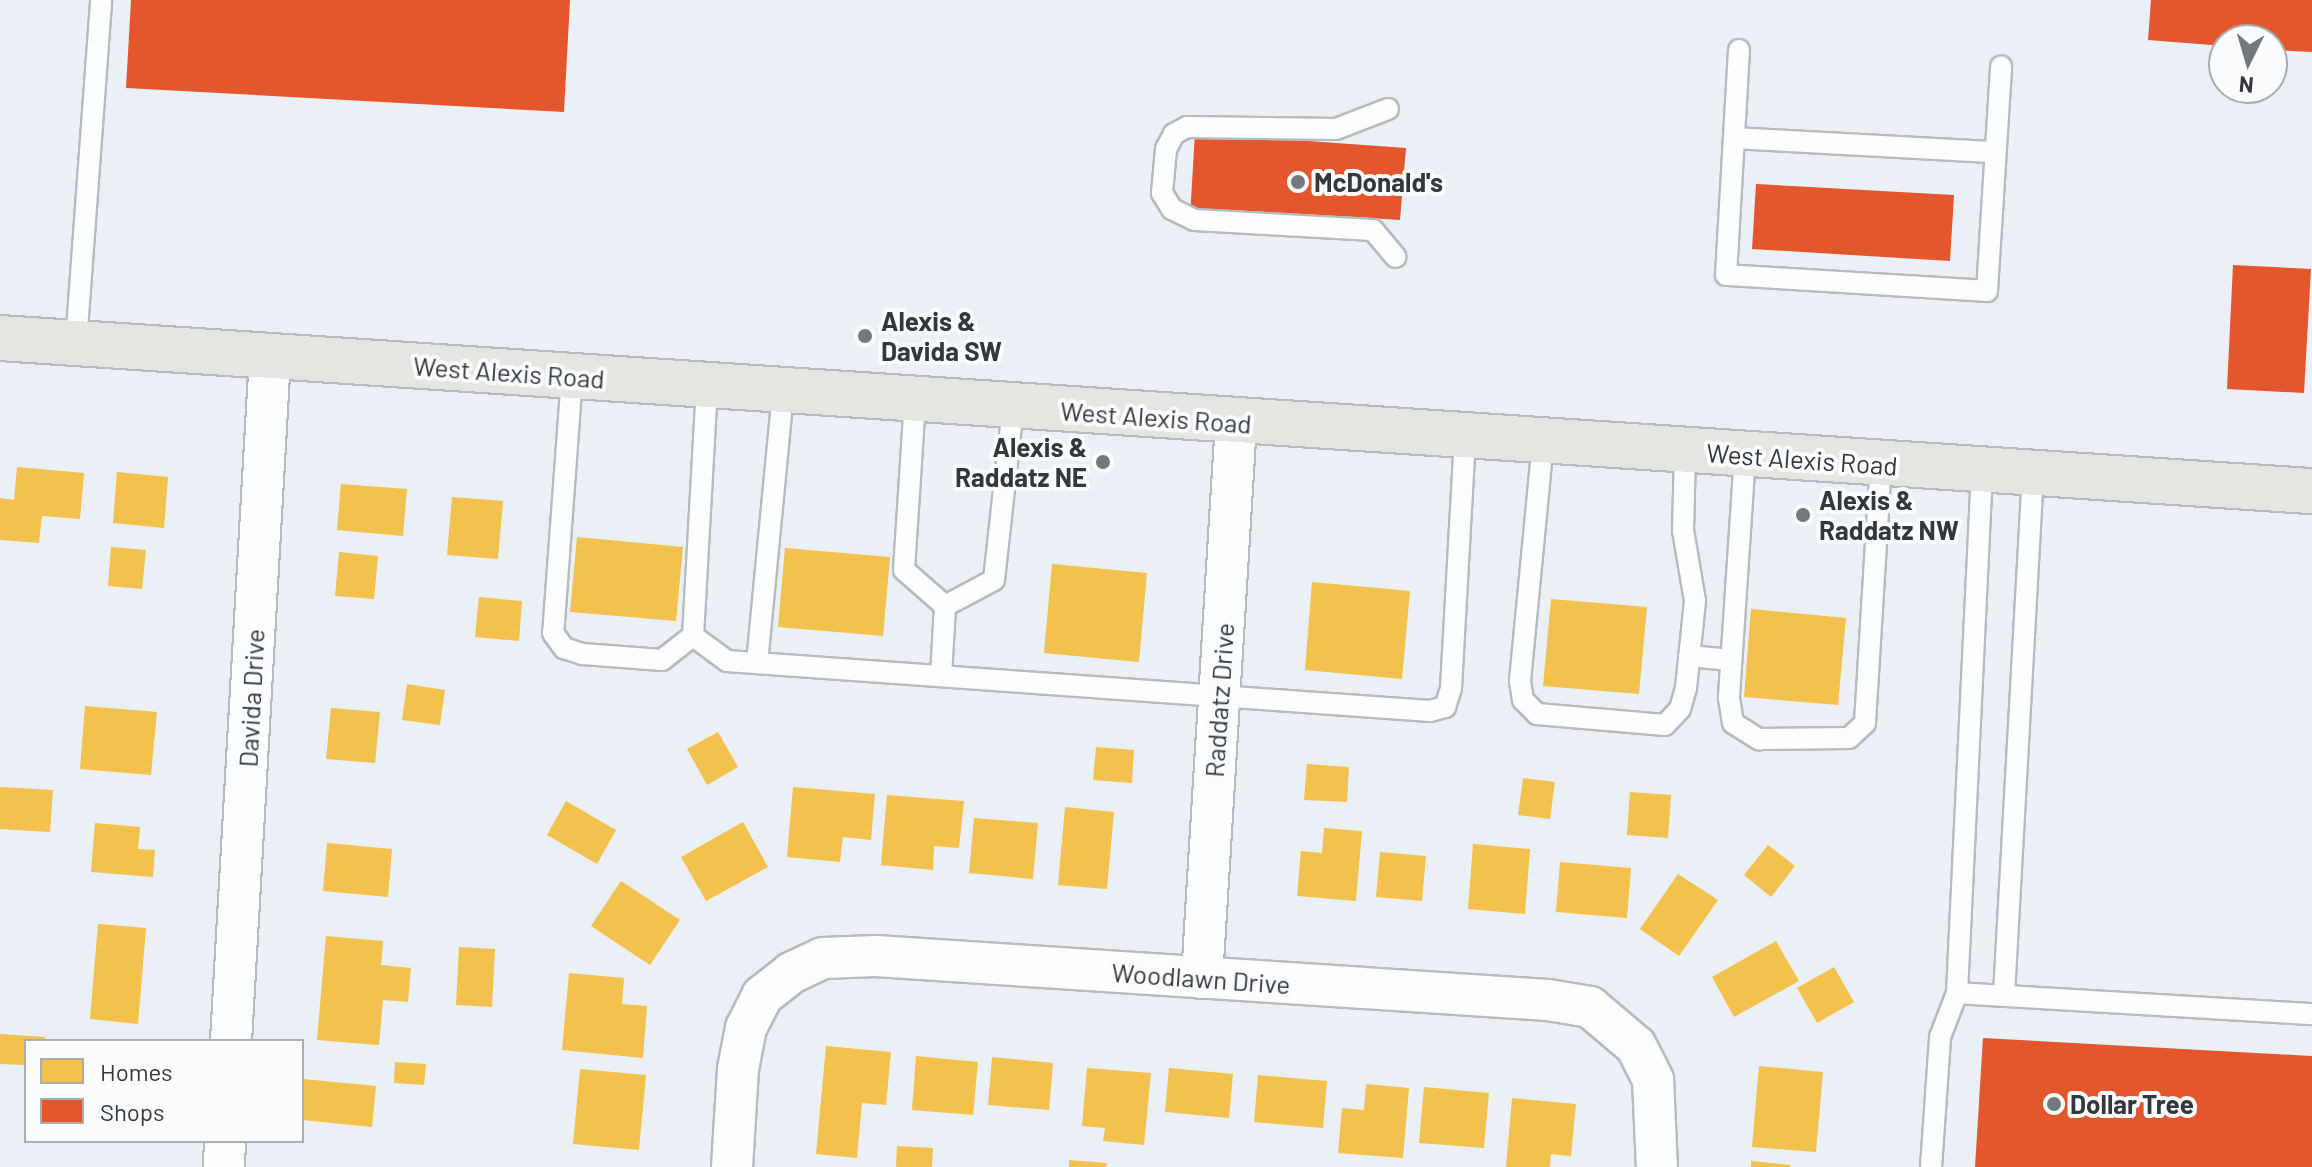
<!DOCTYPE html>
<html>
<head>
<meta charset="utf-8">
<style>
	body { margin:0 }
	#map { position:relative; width:2312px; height:1167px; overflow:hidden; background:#eaf0f5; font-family:Barlow,sans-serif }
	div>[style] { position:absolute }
	.homes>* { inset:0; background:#f2c14e }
	.shops>* { inset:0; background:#e4572e }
	.roads { filter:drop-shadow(2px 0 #b6bbbf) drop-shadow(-2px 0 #b6bbbf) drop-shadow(0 2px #b6bbbf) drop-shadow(0 -2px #b6bbbf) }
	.lane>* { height:20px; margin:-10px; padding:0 10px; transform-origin:10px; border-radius:10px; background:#fcfdfe }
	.street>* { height:40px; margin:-20px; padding:0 20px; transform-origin:20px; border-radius:20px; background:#fcfdfe }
	.primary>* { height:44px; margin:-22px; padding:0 22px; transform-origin:22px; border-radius:22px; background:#e4e6e1 }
	.dots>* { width:22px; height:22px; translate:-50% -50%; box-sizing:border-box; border:4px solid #fafcfe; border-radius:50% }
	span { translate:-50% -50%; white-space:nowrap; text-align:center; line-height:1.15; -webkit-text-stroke:8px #fafcfe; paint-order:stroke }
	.poi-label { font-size:26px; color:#33373b; font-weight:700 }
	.left { translate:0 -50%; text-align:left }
	.right { translate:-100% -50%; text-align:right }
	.street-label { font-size:26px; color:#33373b }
	.legend { position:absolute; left:24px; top:1039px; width:280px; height:104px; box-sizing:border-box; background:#fafcfe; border:2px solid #aaadb0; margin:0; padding:10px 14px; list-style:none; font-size:24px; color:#33373b }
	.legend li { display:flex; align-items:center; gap:16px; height:40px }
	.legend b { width:40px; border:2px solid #aaadb0 }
	.north { position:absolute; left:2208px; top:24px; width:80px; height:80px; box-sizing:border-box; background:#fafcfe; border:2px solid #aaadb0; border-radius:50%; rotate:185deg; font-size:22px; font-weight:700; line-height:32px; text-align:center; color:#33373b }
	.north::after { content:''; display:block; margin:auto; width:28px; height:36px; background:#73787c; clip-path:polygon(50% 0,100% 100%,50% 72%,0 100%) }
</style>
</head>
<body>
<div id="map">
	<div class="homes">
		<i style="clip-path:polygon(17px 467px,84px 473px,80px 519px,42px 516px,39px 543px,0 540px,0 498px,14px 500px)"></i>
		<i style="clip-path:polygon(117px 472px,168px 477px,164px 528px,113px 523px)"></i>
		<i style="clip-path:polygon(341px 484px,407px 489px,403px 536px,337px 530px)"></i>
		<i style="clip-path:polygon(452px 497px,503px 501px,498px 559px,447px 555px)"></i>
		<i style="clip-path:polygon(577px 537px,683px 547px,676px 621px,570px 612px)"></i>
		<i style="clip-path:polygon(111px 547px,146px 550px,142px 589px,108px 586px)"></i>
		<i style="clip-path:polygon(785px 548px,890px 557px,883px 636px,778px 627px)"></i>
		<i style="clip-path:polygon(339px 552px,378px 556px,374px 599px,335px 596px)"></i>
		<i style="clip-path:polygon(1052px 564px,1147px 573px,1139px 662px,1044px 653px)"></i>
		<i style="clip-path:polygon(1312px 582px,1410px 591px,1402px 679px,1305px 670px)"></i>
		<i style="clip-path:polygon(479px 597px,522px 601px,519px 641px,475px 637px)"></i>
		<i style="clip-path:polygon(1551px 599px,1647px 607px,1639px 694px,1543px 686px)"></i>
		<i style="clip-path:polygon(1751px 609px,1846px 618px,1838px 705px,1744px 697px)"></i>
		<i style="clip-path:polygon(407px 684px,445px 690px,440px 725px,402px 720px)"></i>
		<i style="clip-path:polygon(85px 706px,157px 712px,151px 775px,80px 769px)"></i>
		<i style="clip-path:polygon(331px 708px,380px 712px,375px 763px,326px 759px)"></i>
		<i style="clip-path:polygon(718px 732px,738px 767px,707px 785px,687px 749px)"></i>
		<i style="clip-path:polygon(1096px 747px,1134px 750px,1132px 783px,1093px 780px)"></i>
		<i style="clip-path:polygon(1307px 764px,1349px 767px,1347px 802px,1304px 800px)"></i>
		<i style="clip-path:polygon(1523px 778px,1555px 782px,1550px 819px,1518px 815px)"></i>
		<i style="clip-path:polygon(0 787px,53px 790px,50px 832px,0 829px)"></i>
		<i style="clip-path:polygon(793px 787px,875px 794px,871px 840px,843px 837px,840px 862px,787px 857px)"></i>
		<i style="clip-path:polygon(1630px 792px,1671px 795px,1668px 838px,1627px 835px)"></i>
		<i style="clip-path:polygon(887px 795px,964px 801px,959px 848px,934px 846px,933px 870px,881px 865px)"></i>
		<i style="clip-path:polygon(566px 801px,616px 830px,597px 864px,547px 835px)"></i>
		<i style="clip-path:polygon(1065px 807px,1114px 812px,1107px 889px,1058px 885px)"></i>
		<i style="clip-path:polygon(974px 818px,1038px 823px,1033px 879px,969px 873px)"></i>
		<i style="clip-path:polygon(743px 822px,768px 867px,706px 901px,681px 857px)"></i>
		<i style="clip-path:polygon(95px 823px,140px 827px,138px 849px,155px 850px,153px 877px,91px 872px)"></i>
		<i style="clip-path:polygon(1324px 828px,1362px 831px,1356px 901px,1297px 896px,1301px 851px,1322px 853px)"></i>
		<i style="clip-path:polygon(327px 843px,392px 849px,388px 897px,323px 891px)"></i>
		<i style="clip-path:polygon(1473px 844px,1530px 849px,1525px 914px,1468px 909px)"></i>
		<i style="clip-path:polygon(1768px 845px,1795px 866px,1771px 897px,1744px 875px)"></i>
		<i style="clip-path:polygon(1380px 852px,1426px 856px,1422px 901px,1376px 897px)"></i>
		<i style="clip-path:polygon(1560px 862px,1631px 868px,1627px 918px,1556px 912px)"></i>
		<i style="clip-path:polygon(1678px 874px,1718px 900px,1679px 956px,1640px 929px)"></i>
		<i style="clip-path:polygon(621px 881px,680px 920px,650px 965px,591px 926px)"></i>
		<i style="clip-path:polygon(98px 924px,146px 928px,138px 1024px,90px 1019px)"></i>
		<i style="clip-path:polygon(326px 936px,383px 941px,381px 965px,411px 968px,408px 1002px,383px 1000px,379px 1045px,317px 1040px)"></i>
		<i style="clip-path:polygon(1776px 941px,1799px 981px,1734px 1017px,1712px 977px)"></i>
		<i style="clip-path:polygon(459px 947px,495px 949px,492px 1007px,456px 1005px)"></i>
		<i style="clip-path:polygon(1834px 967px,1854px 1002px,1817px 1023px,1797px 988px)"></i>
		<i style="clip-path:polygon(569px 973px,624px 978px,622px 1004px,647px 1006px,643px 1058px,562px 1050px)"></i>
		<i style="clip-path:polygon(0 1034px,45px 1037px,45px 1041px,26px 1041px,26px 1065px,0 1064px)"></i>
		<i style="clip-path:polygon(826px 1046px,891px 1052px,886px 1105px,862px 1103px,857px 1158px,816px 1154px)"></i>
		<i style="clip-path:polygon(916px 1056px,978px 1062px,973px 1115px,912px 1110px)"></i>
		<i style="clip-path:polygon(992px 1057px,1053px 1063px,1049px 1110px,988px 1105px)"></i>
		<i style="clip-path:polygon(395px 1062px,426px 1064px,424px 1085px,394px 1083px)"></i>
		<i style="clip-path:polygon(1759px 1066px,1823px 1072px,1816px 1152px,1752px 1147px)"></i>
		<i style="clip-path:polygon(1087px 1068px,1151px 1073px,1144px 1145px,1103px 1141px,1105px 1128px,1082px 1126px)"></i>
		<i style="clip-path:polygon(1169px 1068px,1233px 1074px,1229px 1118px,1165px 1112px)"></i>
		<i style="clip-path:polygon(580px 1069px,646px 1075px,639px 1150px,573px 1144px)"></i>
		<i style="clip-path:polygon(1258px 1075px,1327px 1081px,1323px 1128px,1254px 1122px)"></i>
		<i style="clip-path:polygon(303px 1079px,376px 1086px,372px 1127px,302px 1120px)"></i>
		<i style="clip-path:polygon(1366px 1084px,1409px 1088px,1403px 1158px,1338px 1153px,1342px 1108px,1364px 1110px)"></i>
		<i style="clip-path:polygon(1424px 1087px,1489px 1093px,1484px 1148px,1419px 1143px)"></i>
		<i style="clip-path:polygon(1512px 1098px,1576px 1104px,1571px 1156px,1551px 1154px,1550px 1167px,1506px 1167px)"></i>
		<i style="clip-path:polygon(897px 1146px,933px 1148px,932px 1167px,896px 1167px)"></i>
		<i style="clip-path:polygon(1069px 1160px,1107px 1163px,1106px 1167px,1069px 1167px)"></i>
		<i style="clip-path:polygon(1751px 1161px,1790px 1165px,1790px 1167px,1751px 1167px)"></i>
	</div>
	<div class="shops">
		<i style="clip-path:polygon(131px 0,570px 0,564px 112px,126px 88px)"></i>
		<i style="clip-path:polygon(2151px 0,2312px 0,2312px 52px,2272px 50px,2272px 40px,2224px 40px,2224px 46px,2148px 40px)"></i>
		<i style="clip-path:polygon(1195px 133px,1406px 148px,1400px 220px,1352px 217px,1352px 226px,1190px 216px)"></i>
		<i style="clip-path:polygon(1756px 184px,1954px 195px,1950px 261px,1752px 249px)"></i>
		<i style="clip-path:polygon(2233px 265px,2311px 269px,2304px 393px,2227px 389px)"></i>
		<i style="clip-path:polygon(1983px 1038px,2312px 1056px,2312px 1167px,1975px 1167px)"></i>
	</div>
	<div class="roads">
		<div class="lane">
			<i style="left:1739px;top:50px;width:225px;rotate:93.3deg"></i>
			<i style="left:1726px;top:275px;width:261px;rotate:3.5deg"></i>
			<i style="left:1987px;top:291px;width:225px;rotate:-86.4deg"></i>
			<i style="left:1388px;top:109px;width:56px;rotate:159deg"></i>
			<i style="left:1336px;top:129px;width:149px;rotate:-179.2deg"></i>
			<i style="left:1187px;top:127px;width:15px;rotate:152deg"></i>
			<i style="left:1174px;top:134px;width:17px;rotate:118deg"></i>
			<i style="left:1166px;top:149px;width:44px;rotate:95.2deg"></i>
			<i style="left:1162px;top:193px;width:19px;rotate:58deg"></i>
			<i style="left:1172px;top:209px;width:25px;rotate:26deg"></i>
			<i style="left:1195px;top:220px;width:178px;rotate:3.2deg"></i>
			<i style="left:1373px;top:230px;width:35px;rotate:50deg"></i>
			<i style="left:1734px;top:138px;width:261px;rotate:3.1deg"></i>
			<i style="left:76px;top:343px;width:344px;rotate:-85.8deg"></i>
			<i style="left:572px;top:377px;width:257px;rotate:94.2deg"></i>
			<i style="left:553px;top:633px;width:19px;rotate:54deg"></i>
			<i style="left:564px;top:648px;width:20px;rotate:18deg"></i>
			<i style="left:583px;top:654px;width:79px;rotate:4.3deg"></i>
			<i style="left:662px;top:660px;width:39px;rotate:-38deg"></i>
			<i style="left:693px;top:636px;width:250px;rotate:-86.8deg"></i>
			<i style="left:915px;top:400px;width:170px;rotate:93.7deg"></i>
			<i style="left:904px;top:570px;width:55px;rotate:41.3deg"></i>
			<i style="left:945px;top:606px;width:55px;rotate:-28deg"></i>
			<i style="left:994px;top:580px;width:174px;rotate:-83.7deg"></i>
			<i style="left:1543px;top:442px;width:240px;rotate:95.5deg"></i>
			<i style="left:1520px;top:681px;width:19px;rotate:81deg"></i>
			<i style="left:1523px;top:700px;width:20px;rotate:45deg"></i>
			<i style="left:1537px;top:714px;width:128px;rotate:4.9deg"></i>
			<i style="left:1665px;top:725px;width:22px;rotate:-47deg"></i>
			<i style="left:1680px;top:709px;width:22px;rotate:-74deg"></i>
			<i style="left:1686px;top:688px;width:87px;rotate:-84.1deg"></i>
			<i style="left:1695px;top:601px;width:72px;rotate:-99.6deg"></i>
			<i style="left:1683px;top:530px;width:79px;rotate:-88.5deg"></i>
			<i style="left:1745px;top:455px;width:244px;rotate:93.8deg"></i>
			<i style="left:1729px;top:698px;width:25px;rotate:81deg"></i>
			<i style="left:1733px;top:723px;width:31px;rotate:32deg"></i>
			<i style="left:1759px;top:739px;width:90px;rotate:-0.6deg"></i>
			<i style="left:1849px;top:738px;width:22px;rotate:-43deg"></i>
			<i style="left:1865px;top:723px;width:259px;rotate:-86.5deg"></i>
			<i style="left:693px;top:636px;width:42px;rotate:36.3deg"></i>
			<i style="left:727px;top:661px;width:705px;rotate:4.07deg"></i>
			<i style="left:1430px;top:711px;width:16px;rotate:-15deg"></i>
			<i style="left:1445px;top:707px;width:20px;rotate:-72deg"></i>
			<i style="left:1451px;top:688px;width:251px;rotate:-86.8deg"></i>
			<i style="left:1689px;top:656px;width:42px;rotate:5.4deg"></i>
			<i style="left:757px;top:663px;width:273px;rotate:-84.5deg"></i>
			<i style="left:941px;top:676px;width:70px;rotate:-86.7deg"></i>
			<i style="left:1957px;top:993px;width:524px;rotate:-87.26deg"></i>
			<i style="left:2004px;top:995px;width:523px;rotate:-86.82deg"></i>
			<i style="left:1931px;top:1167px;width:130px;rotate:-86deg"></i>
			<i style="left:1940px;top:1037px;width:47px;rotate:-68.9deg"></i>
			<i style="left:1957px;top:993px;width:356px;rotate:3.4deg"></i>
		</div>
		<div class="street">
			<i style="left:1202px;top:978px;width:557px;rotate:-86.5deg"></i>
			<i style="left:231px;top:1041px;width:686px;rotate:-86.74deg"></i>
			<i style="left:224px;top:1167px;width:26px;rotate:-88deg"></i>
			<i style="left:732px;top:1167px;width:98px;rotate:-86.5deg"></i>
			<i style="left:738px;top:1069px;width:42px;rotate:-79deg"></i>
			<i style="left:746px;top:1028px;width:36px;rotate:-63deg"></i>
			<i style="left:762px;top:996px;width:37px;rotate:-38deg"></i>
			<i style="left:791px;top:973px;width:35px;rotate:-25deg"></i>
			<i style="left:823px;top:958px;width:53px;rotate:-2.2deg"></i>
			<i style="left:876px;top:956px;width:673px;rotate:3.75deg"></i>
			<i style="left:1548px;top:1000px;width:43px;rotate:9.5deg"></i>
			<i style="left:1590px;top:1007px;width:60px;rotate:40.3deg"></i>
			<i style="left:1636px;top:1046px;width:38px;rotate:63deg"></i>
			<i style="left:1653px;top:1080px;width:87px;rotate:87.4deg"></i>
		</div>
		<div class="primary">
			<i style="left:0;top:338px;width:2317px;rotate:3.79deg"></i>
		</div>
	</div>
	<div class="dots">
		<i style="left:1298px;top:182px;background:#73787c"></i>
		<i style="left:865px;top:336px;background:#73787c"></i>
		<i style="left:1103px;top:462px;background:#73787c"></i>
		<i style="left:1803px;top:515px;background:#73787c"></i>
		<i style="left:2054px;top:1104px;background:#73787c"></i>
	</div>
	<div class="poi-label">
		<span class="left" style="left:1314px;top:182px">McDonald's</span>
		<span class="left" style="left:881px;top:336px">Alexis &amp;<br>Davida SW</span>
		<span class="right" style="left:1087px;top:462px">Alexis &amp;<br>Raddatz NE</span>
		<span class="left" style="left:1819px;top:515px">Alexis &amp;<br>Raddatz NW</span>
		<span class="left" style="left:2070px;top:1104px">Dollar Tree</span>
	</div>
	<div class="street-label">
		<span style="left:509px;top:372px;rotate:4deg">West Alexis Road</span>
		<span style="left:1156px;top:417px;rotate:4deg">West Alexis Road</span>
		<span style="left:1802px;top:459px;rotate:4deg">West Alexis Road</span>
		<span style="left:251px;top:698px;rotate:-87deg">Davida Drive</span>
		<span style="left:1219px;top:700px;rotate:-86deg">Raddatz Drive</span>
		<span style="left:1201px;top:978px;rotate:4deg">Woodlawn Drive</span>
	</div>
	<ul class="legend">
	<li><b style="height:22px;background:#f2c14e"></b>Homes</li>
	<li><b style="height:22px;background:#e4572e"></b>Shops</li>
	</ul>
	<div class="north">N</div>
</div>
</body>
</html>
